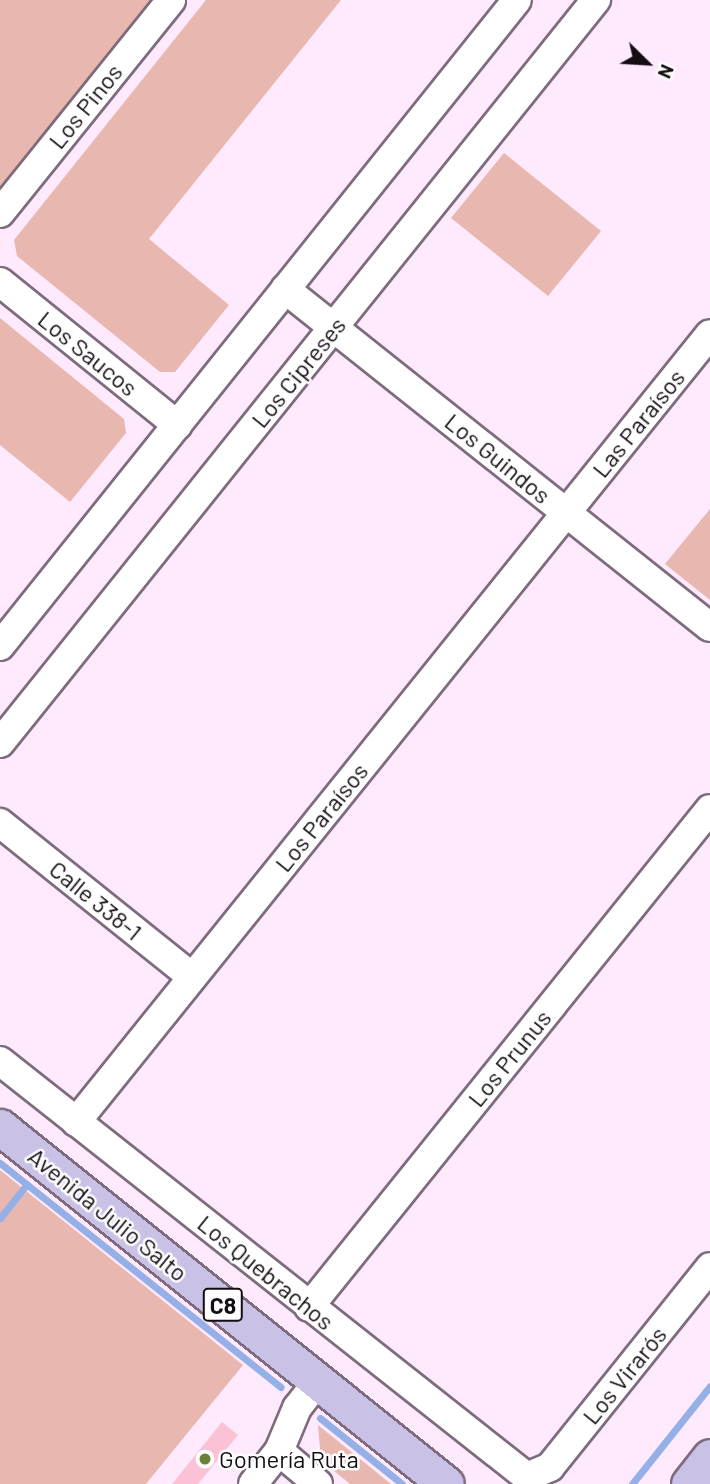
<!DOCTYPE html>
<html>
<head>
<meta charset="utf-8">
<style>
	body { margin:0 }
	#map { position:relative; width:710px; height:1484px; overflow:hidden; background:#fee9fd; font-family:Barlow,sans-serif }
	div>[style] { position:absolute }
	.green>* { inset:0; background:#e8b7af }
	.stream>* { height:7px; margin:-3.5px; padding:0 3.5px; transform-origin:3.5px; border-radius:3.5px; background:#94b0e6 }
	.building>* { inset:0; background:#fac2d4 }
	.roads { filter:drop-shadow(2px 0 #7e6c7e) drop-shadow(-2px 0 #7e6c7e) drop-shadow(0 2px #7e6c7e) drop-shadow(0 -2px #7e6c7e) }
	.minor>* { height:28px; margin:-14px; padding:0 14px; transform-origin:14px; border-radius:14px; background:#fff }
	.major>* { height:35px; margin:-17.5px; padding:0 17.5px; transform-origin:17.5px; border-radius:17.5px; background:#cac1e6 }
	.dots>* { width:19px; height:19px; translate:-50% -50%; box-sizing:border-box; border:4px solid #fefefe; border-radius:50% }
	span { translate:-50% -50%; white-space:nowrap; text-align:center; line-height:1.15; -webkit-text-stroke:5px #fefefe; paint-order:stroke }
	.shield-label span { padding:2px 5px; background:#fefefe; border:2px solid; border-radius:5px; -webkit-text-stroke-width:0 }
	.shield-label { font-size:23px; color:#140d14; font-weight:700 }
	.street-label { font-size:24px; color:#140d14 }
	.poi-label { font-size:24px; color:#140d14 }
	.left { translate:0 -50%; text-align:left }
	.north { position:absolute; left:612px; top:28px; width:70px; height:70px; -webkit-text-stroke:5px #fefefe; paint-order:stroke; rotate:114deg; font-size:19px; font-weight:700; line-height:28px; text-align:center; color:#140d14 }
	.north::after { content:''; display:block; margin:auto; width:24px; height:32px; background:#140d14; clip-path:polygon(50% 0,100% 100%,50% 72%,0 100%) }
</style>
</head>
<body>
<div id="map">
	<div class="green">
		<i style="clip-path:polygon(0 0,153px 0,0 190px)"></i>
		<i style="clip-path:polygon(206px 0,341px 0,149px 239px,229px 305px,175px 372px,160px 372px,17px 256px,14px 240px)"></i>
		<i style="clip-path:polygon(504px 153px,601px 231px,548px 296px,451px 218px)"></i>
		<i style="clip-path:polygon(0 318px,124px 419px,126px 433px,70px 502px,0 445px)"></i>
		<i style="clip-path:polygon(710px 509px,710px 600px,665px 564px)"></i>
		<i style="clip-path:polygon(0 1170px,243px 1365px,146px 1484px,0 1484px)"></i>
		<i style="clip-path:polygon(318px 1425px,391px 1484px,350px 1484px,321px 1460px)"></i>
	</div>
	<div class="stream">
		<i style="left:0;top:1163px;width:359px;rotate:38.6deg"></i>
		<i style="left:0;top:1218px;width:43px;rotate:-51.5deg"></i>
		<i style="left:320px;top:1418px;width:105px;rotate:38.8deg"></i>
		<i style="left:632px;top:1484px;width:125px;rotate:-51.5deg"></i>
	</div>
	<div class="building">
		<i style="clip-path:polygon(222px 1422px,238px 1435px,198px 1484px,172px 1484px)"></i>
	</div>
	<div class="roads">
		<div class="minor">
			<i style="left:0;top:213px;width:273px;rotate:-51.2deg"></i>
			<i style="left:0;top:282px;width:228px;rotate:38.9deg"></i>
			<i style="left:285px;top:289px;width:543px;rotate:38.5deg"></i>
			<i style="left:0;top:646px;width:827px;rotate:-51.33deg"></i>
			<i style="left:0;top:743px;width:953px;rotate:-51.27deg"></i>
			<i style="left:0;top:823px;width:246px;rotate:38.7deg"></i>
			<i style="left:0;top:1061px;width:671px;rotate:38.29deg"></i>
			<i style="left:527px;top:1477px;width:25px;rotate:-23deg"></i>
			<i style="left:550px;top:1467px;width:256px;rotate:-51.3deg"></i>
			<i style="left:76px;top:1122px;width:1011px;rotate:-51.18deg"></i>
			<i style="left:309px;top:1307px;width:639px;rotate:-51.16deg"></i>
			<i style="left:279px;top:1451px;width:51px;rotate:40.2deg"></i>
			<i style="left:253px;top:1484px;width:42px;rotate:-51.8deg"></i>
			<i style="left:279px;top:1451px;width:47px;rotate:-67.3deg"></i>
			<i style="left:297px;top:1408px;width:34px;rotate:-52deg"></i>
		</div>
		<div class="major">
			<i style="left:0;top:1127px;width:571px;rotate:38.68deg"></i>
			<i style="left:689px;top:1484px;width:34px;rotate:-52deg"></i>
		</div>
	</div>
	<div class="dots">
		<i style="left:205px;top:1459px;background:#6b8133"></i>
	</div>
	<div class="shield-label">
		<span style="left:223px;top:1305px">C8</span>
	</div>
	<div class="street-label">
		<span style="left:85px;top:106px;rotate:-51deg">Los Pinos</span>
		<span style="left:88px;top:353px;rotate:39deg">Los Saucos</span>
		<span style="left:298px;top:372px;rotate:-51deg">Los Cipreses</span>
		<span style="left:638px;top:423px;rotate:-51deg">Las Paraísos</span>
		<span style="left:498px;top:458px;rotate:39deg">Los Guindos</span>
		<span style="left:321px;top:817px;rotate:-51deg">Los Paraísos</span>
		<span style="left:96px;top:900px;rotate:39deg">Calle 338-1</span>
		<span style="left:509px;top:1058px;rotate:-51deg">Los Prunus</span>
		<span style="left:108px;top:1214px;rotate:39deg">Avenida Julio Salto</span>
		<span style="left:266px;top:1272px;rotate:39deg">Los Quebrachos</span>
		<span style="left:624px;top:1375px;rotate:-51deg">Los Virarós</span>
	</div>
	<div class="poi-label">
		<span class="left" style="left:219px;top:1459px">Gomería Ruta</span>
	</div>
	<div class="north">N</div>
</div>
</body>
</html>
